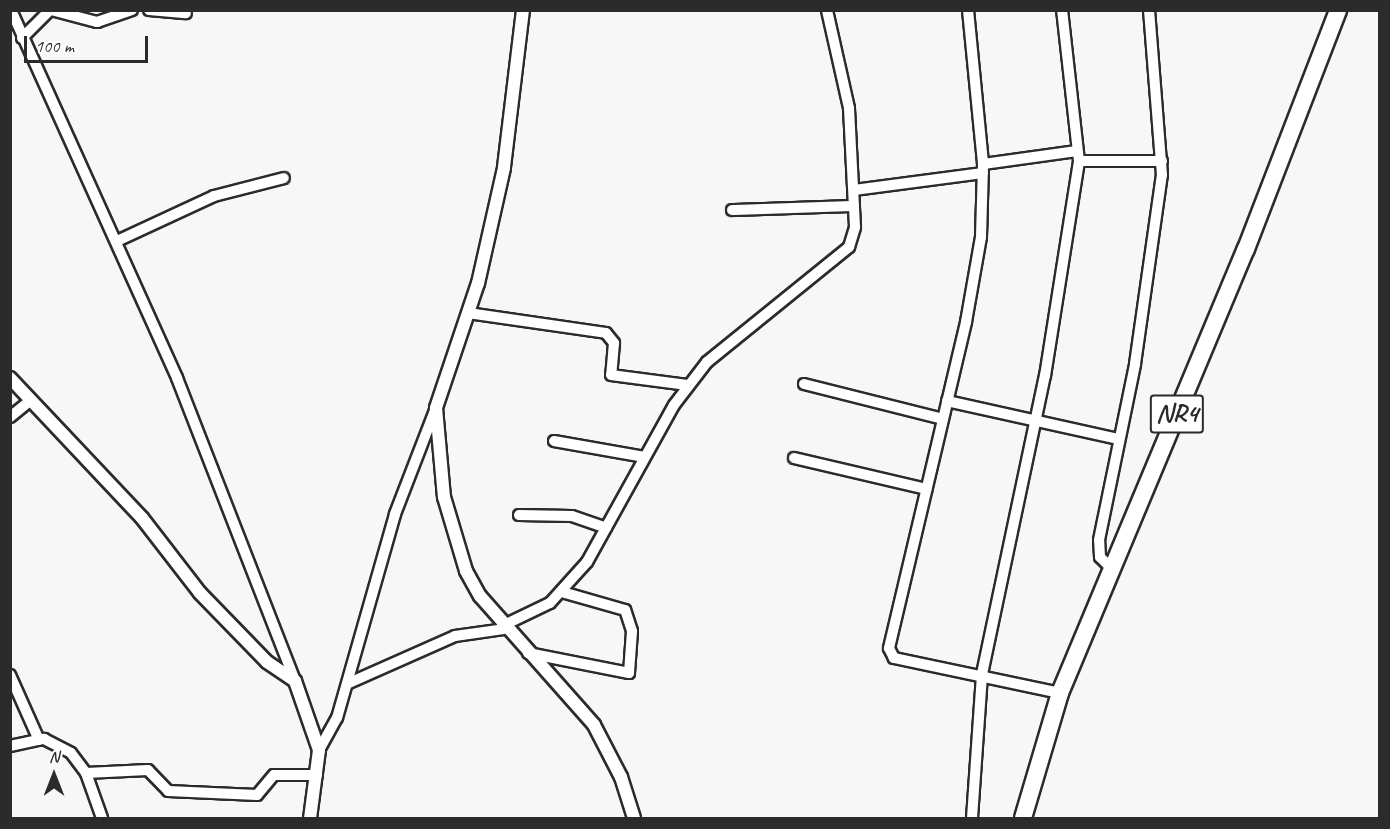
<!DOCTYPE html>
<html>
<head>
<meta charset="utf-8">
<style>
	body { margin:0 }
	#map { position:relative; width:1390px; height:829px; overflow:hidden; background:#f7f7f7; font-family:Caveat,sans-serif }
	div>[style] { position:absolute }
	.roads { filter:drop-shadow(2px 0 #2b2b2b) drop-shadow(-2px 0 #2b2b2b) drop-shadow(0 2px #2b2b2b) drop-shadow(0 -2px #2b2b2b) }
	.minor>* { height:10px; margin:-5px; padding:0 5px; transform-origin:5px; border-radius:5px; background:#fff }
	.tertiary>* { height:12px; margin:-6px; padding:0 6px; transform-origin:6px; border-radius:6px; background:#fff }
	.trunk>* { height:16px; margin:-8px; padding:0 8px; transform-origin:8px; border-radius:8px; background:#fff }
	span { translate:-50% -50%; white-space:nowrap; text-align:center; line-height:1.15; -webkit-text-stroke:4.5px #fff; paint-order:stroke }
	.shield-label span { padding:2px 4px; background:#fff; border:2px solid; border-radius:4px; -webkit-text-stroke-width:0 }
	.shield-label { font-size:27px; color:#2b2b2b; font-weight:700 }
	.frame { position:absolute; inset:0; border:12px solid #2b2b2b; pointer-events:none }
	.north { position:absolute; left:24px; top:745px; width:60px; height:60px; -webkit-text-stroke:4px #fff; paint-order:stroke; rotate:0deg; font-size:16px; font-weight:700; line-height:24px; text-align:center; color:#2b2b2b }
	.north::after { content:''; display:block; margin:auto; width:21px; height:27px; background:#2b2b2b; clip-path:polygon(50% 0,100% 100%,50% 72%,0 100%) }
	.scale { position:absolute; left:24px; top:36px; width:124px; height:27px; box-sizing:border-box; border:3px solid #2b2b2b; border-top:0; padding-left:8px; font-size:18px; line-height:21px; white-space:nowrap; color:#2b2b2b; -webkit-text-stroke:4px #fff; paint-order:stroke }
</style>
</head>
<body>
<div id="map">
	<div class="roads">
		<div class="minor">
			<i style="left:11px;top:10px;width:404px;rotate:65.7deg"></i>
			<i style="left:177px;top:378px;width:325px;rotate:68.7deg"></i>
			<i style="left:51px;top:10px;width:48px;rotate:14.6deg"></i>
			<i style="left:97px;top:22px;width:37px;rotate:-19deg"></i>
			<i style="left:149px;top:10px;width:37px;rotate:5deg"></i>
			<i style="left:968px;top:10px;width:155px;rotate:84.4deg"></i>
			<i style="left:22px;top:38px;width:40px;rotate:-45deg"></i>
			<i style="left:1079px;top:161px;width:83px"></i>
			<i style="left:854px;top:190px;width:130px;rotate:-7.5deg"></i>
			<i style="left:732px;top:210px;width:122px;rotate:-1.9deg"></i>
			<i style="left:117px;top:241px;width:107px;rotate:-24.9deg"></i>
			<i style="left:214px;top:196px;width:72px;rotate:-14.4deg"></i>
			<i style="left:468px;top:313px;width:139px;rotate:8.2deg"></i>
			<i style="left:606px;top:333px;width:13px;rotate:51deg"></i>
			<i style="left:614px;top:343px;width:32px;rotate:95deg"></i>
			<i style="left:611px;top:375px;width:77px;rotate:7.5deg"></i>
			<i style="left:804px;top:384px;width:143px;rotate:14.1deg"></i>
			<i style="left:947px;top:401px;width:176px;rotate:12.5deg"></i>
			<i style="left:10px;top:417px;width:26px;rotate:-39deg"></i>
			<i style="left:554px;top:441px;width:92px;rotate:10deg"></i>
			<i style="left:794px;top:458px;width:136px;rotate:13.2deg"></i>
			<i style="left:519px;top:515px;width:53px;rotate:1.1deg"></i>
			<i style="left:572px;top:516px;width:36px;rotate:19deg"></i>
			<i style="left:1112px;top:569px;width:17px;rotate:-135deg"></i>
			<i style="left:1100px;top:557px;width:17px;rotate:-93deg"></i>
			<i style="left:1099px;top:540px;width:180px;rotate:-78.4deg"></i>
			<i style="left:1135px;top:364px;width:191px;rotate:-81.9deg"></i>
			<i style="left:1162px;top:175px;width:166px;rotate:-94.5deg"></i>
			<i style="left:502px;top:626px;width:53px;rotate:-25.6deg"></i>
			<i style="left:550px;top:603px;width:55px;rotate:-47.9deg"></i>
			<i style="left:587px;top:562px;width:179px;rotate:-61deg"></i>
			<i style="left:674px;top:405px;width:54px;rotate:-52.5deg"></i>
			<i style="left:707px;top:362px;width:183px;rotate:-39deg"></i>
			<i style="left:849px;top:247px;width:21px;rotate:-73deg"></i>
			<i style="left:855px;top:227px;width:119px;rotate:-92.9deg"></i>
			<i style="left:849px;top:108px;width:100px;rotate:-102.7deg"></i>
			<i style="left:528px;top:653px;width:103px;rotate:11.2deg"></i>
			<i style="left:629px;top:673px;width:42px;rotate:-85.9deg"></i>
			<i style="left:632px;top:631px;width:22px;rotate:-108deg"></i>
			<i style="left:625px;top:610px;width:66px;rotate:-164.1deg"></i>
			<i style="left:10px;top:675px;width:71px;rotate:66deg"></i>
			<i style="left:349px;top:683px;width:116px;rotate:-23.9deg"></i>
			<i style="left:455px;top:636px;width:49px;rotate:-8.1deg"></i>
			<i style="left:1060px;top:693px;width:170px;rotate:-168.1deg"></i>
			<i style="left:894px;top:658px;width:11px;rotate:-117deg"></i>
			<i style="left:889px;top:648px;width:335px;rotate:-76.7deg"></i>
			<i style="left:966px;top:322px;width:86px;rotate:-80deg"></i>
			<i style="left:981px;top:237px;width:73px;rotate:-88.4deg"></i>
			<i style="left:983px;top:164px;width:95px;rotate:-7.9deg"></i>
			<i style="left:10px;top:746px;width:35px;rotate:-12deg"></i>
			<i style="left:44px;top:739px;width:30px;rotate:27deg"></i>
			<i style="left:71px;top:753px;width:25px;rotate:53deg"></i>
			<i style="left:86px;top:773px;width:48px;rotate:70.4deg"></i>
			<i style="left:319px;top:750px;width:37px;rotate:-61deg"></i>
			<i style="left:337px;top:718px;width:212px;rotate:-74.1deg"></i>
			<i style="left:395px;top:514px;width:114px;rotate:-68.9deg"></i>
			<i style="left:86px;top:773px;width:62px;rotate:-2.8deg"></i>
			<i style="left:148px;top:770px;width:29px;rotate:46deg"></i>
			<i style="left:168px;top:791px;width:89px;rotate:2.6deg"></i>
			<i style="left:257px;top:795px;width:26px;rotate:-50deg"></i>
			<i style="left:274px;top:775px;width:43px"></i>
			<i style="left:972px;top:818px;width:144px;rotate:-86deg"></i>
			<i style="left:982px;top:674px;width:305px;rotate:-78.1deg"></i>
			<i style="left:1045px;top:376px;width:218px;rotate:-81deg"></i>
			<i style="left:1079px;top:161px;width:152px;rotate:-96.4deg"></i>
		</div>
		<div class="tertiary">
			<i style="left:523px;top:10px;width:159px;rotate:96.9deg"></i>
			<i style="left:504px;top:168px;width:118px;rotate:102.7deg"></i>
			<i style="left:478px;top:283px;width:132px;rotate:108.6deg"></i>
			<i style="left:436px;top:408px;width:89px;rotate:84.9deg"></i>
			<i style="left:444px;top:497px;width:77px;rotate:73.4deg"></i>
			<i style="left:466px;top:571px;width:29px;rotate:61deg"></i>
			<i style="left:480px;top:596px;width:172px;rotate:48.5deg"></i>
			<i style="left:594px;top:725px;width:59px;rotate:62.6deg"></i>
			<i style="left:621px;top:777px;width:43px;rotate:72.4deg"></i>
			<i style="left:10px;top:378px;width:192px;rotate:46.7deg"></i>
			<i style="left:142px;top:518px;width:95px;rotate:52.3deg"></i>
			<i style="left:200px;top:593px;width:96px;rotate:45.8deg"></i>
			<i style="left:267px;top:662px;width:34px;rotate:34deg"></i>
			<i style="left:295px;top:681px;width:73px;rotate:70.8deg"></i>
			<i style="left:319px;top:750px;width:69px;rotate:97.5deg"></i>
		</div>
		<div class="trunk">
			<i style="left:1023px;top:818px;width:130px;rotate:-73.5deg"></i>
			<i style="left:1060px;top:693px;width:481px;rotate:-67.3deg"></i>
			<i style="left:1246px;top:249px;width:256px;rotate:-68.9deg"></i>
		</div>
	</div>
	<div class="shield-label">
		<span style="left:1177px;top:414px">NR4</span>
	</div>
	<div class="frame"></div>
	<div class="north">N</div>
	<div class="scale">100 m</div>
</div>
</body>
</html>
